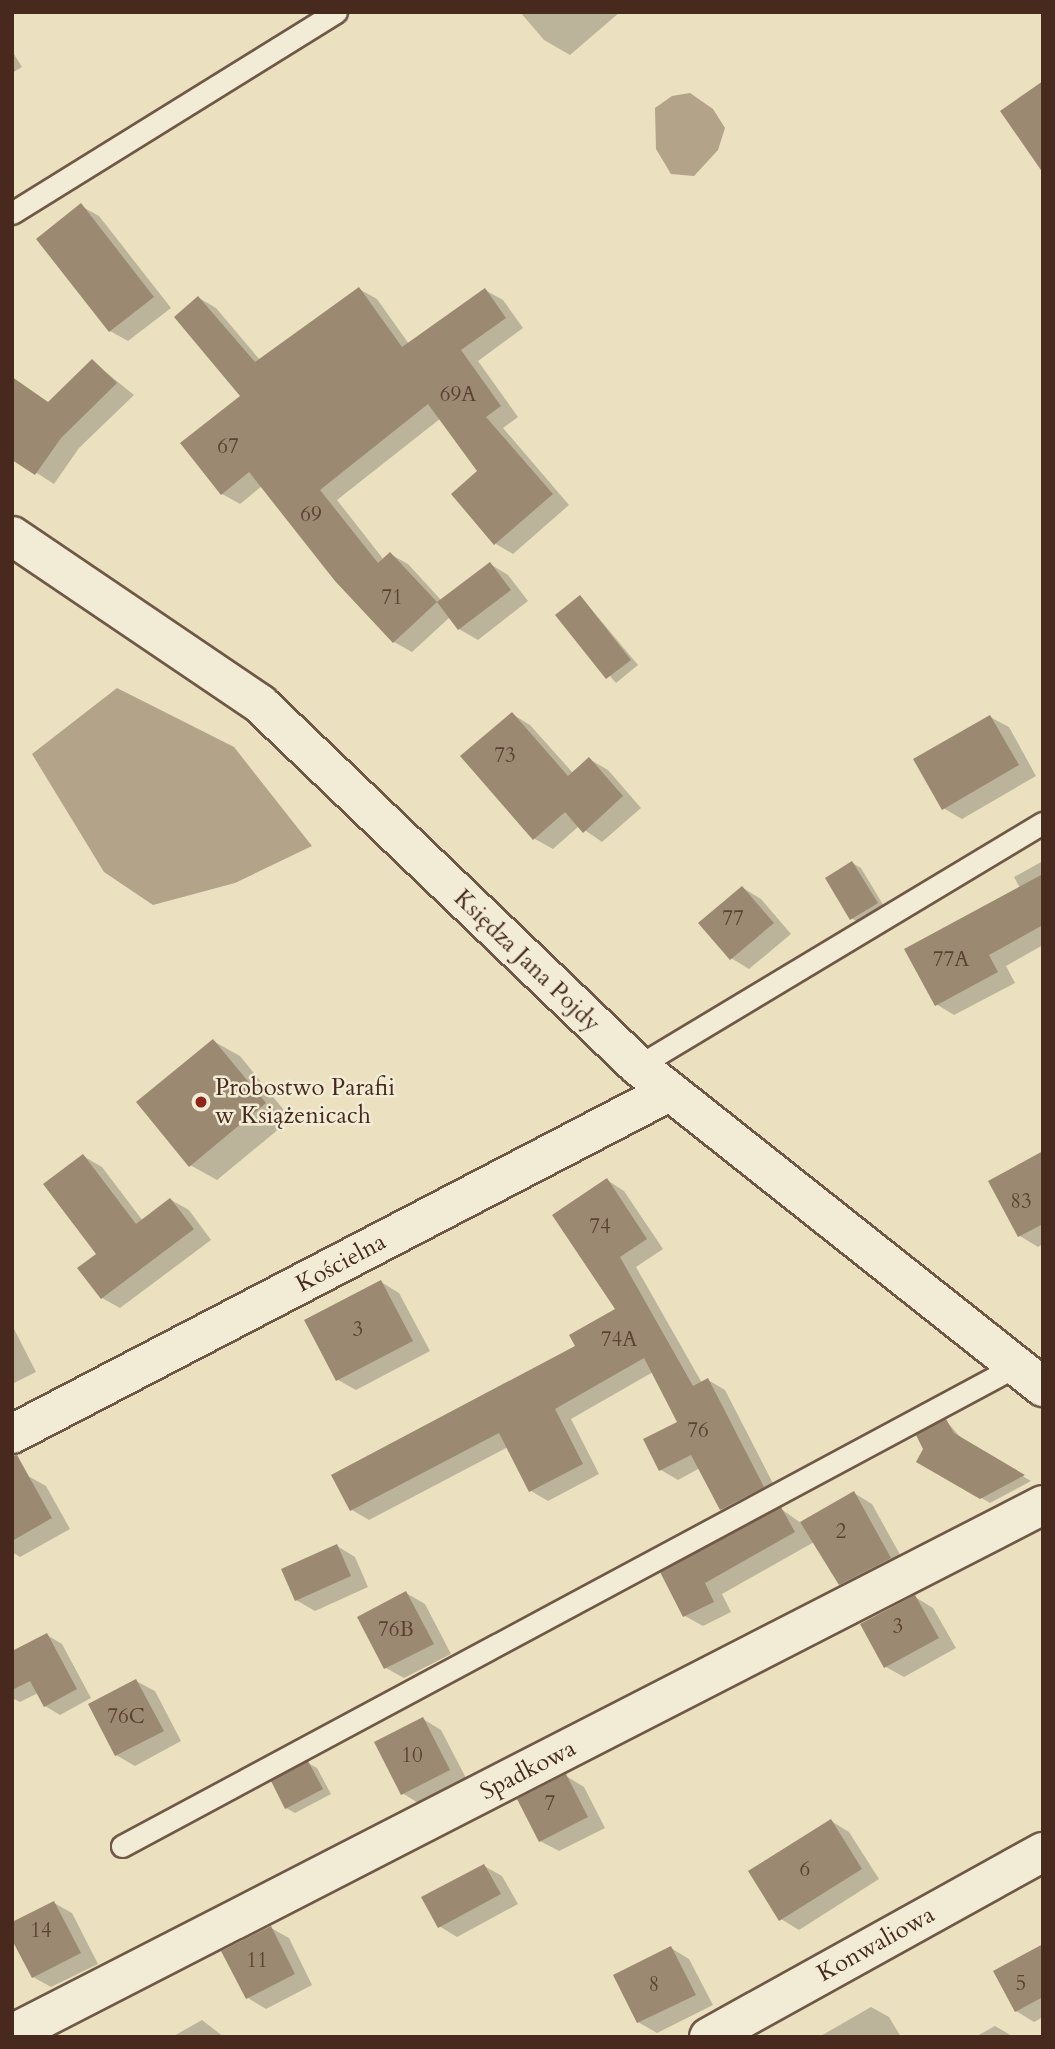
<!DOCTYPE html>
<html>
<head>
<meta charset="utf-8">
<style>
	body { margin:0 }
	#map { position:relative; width:1055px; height:2049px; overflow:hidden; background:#ebe1c1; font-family:Cardo,serif }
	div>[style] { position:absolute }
	.water>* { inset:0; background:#b3a389 }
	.shadow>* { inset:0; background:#0003 }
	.building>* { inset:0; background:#9c8972 }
	.roads { filter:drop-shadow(2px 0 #705846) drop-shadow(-2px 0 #705846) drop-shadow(0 2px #705846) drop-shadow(0 -2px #705846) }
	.lane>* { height:21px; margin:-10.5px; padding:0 10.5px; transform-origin:10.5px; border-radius:10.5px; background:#f2ecd7 }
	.street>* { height:38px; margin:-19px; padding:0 19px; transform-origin:19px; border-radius:19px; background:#f2ecd7 }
	.secondary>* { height:38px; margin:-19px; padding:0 19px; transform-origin:19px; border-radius:19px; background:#f2ecd7 }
	.dots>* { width:19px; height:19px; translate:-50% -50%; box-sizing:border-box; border:4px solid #f2ecd7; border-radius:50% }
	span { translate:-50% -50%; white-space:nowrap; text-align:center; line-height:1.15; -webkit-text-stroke:5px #f2ecd7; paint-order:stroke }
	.number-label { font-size:21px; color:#5c4232 }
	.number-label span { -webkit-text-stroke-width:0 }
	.street-label { font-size:24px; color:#472a1d }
	.poi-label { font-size:24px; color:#472a1d }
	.left { translate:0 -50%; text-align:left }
	.frame { position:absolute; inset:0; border:14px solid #472a1d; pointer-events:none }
</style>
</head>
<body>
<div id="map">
	<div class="water">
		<i style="clip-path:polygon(690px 93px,713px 109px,725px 128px,718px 150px,694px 176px,671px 174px,656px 149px,655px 108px,672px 96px)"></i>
		<i style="clip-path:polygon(117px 688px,234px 747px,312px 846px,235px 883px,153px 905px,104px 872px,32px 754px)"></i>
	</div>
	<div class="shadow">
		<i style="clip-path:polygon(520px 12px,620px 12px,570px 55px,544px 40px)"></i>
		<i style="clip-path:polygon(12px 51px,22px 67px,12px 73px)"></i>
		<i style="clip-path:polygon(81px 206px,99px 216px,171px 308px,128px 341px,110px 331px)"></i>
		<i style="clip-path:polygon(359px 289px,377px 299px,409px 344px,485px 290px,503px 300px,523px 328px,478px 361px,518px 417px,503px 428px,569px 505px,513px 554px,496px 544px,479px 471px,441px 418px,337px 500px,384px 560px,390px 554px,408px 564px,442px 601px,490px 564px,508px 575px,528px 601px,478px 640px,459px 629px,450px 617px,412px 652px,394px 642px,337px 580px,262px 486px,240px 504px,222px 494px,243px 396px,199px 298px,216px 308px,260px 360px)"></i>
		<i style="clip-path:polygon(92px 361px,134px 395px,79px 448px,54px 484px,12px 457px,12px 377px,49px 403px)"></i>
		<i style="clip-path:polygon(581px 597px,638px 665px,616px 683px,557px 615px)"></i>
		<i style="clip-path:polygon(512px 714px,530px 725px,573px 773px,589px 759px,608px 770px,641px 808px,602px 842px,579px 826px,553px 849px,535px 839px,463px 757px)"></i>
		<i style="clip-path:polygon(990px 717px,1009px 727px,1036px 776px,962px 819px,943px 808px)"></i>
		<i style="clip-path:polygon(1043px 861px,1043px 945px,1006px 966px,1015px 983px,954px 1015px,936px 1004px,1020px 888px,1014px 877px)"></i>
		<i style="clip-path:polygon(852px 863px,861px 868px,885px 908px,860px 923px,851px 918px)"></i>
		<i style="clip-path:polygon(743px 888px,761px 899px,791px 934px,749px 969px,731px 958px)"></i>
		<i style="clip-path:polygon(213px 1041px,240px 1056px,291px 1119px,217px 1180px,190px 1165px)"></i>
		<i style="clip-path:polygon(83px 1156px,102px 1167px,143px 1221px,171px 1200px,189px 1210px,211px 1240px,120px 1308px,102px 1298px)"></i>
		<i style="clip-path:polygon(1043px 1156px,1043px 1244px,1038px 1247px,1020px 1236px,990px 1181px)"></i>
		<i style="clip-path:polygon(607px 1180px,624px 1191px,663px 1249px,636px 1267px,702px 1383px,708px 1380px,725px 1390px,780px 1497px,738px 1519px,721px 1509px,700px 1468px,678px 1480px,661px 1470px,679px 1423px,653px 1372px,571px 1419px,599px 1474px,548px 1501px,531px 1491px,508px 1447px,369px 1520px,352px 1510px,578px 1347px,617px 1310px)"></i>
		<i style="clip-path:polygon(381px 1282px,399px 1293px,430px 1351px,356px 1390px,338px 1380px)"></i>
		<i style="clip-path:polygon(12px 1325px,36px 1372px,12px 1384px)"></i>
		<i style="clip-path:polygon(946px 1421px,963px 1440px,1031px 1481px,990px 1503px,918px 1461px)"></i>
		<i style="clip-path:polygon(28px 1476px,46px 1486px,70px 1529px,20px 1557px,12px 1552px,12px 1484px)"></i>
		<i style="clip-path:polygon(854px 1493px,872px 1504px,908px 1569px,858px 1595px,840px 1584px,814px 1542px,722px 1594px,731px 1612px,703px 1626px,685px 1616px,662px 1573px,781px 1509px,801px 1523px)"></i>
		<i style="clip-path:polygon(337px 1546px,355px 1557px,368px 1587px,315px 1611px,296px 1600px)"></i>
		<i style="clip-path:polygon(406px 1593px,425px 1604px,451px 1654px,404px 1678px,386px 1668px)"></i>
		<i style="clip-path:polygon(915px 1597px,933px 1608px,956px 1648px,904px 1677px,886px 1667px)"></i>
		<i style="clip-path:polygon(47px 1635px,62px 1644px,91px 1698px,60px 1715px,45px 1706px,38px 1693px,20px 1702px,12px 1698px,12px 1653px)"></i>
		<i style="clip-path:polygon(136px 1681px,155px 1691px,181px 1741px,135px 1766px,116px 1755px)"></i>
		<i style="clip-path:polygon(423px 1719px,441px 1730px,467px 1780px,420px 1804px,402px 1793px)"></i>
		<i style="clip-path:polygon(308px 1763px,317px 1768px,331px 1794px,295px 1813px,286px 1808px)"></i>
		<i style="clip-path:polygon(566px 1776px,584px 1787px,605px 1828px,559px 1851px,540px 1841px)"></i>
		<i style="clip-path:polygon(831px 1821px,849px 1832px,879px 1879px,799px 1930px,781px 1919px)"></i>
		<i style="clip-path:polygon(484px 1866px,502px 1876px,518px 1904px,457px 1937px,439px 1926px)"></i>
		<i style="clip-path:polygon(54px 1903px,72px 1913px,98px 1964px,51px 1987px,33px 1977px)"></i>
		<i style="clip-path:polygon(271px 1928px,289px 1938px,312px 1985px,266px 2009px,248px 1998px)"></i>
		<i style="clip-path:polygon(1043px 1947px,1043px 2017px,1034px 2022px,1016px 2011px)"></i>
		<i style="clip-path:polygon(671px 1948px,689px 1959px,713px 2005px,657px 2033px,638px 2022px)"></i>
		<i style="clip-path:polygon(871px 2007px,889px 2017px,901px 2037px,819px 2037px)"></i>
		<i style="clip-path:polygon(202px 2020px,224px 2037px,172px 2037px)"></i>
		<i style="clip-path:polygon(995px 2026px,1014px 2037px,975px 2037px)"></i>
	</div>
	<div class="building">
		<i style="clip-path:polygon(1043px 81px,1043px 173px,1000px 111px)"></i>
		<i style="clip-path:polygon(81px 203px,154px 297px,109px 332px,36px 239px)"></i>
		<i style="clip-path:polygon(359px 287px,402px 347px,485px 288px,506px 318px,461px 350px,501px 406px,486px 417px,553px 494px,494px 545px,451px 494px,477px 471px,428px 404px,320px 490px,378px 563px,390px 552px,437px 602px,393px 643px,335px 581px,249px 472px,221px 495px,180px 443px,240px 396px,174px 317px,198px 296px,255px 362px)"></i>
		<i style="clip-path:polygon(92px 359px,117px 383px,61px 438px,35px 475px,12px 460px,12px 377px,48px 402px)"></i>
		<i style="clip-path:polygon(490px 562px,511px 590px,458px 630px,437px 602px)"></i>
		<i style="clip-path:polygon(580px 595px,631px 660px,606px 679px,555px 615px)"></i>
		<i style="clip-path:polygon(512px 712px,568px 776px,589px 757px,623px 796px,583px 833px,565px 812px,533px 840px,460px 756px)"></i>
		<i style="clip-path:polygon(990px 715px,1019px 765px,942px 810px,913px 759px)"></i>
		<i style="clip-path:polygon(852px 861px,878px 903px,850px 920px,825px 878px)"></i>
		<i style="clip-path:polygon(1043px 874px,1043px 925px,989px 955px,998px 972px,935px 1006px,904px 949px)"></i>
		<i style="clip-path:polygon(742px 886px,774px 923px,730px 960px,698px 923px)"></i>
		<i style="clip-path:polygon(213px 1039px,266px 1103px,189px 1167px,136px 1102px)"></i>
		<i style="clip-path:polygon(1043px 1151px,1043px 1224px,1018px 1237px,988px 1181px)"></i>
		<i style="clip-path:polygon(83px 1154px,136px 1224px,170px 1198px,194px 1229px,101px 1299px,77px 1268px,96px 1254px,43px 1184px)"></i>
		<i style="clip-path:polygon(607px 1178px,647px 1239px,620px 1257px,693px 1386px,708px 1378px,764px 1487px,720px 1510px,691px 1455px,659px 1471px,643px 1439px,677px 1422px,644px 1358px,555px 1409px,583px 1464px,529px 1492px,499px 1433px,350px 1511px,331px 1475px,575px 1346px,569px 1335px,615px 1309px,552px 1215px)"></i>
		<i style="clip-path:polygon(381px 1280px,413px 1341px,336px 1381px,304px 1320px)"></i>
		<i style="clip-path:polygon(946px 1419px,954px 1433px,1025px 1475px,980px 1499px,916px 1462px,923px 1449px,916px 1435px)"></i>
		<i style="clip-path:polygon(17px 1455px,52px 1518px,12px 1541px,12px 1456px)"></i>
		<i style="clip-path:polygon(854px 1491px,891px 1558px,839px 1585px,800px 1522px)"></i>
		<i style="clip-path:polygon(781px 1507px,795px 1532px,705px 1583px,714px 1602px,683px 1617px,660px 1572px)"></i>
		<i style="clip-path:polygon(337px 1544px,351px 1576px,295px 1601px,281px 1569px)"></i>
		<i style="clip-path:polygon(406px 1591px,434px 1644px,384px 1669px,357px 1617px)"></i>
		<i style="clip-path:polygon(915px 1595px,939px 1638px,884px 1668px,860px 1624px)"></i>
		<i style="clip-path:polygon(47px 1633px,77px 1689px,44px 1707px,30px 1681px,12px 1690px,12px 1651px)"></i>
		<i style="clip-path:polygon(136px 1679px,164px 1731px,115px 1756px,88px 1704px)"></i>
		<i style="clip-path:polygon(423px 1717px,450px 1770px,401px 1795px,374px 1742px)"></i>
		<i style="clip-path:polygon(308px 1761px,323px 1789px,285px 1809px,271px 1781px)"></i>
		<i style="clip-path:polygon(566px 1774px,588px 1817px,539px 1842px,517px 1799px)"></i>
		<i style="clip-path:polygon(831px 1819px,862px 1869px,779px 1921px,748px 1871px)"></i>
		<i style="clip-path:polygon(484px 1864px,501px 1894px,438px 1928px,421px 1897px)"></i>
		<i style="clip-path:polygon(54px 1901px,81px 1953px,32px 1978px,12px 1940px,12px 1922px)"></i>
		<i style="clip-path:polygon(271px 1926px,295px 1974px,246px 1999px,221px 1951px)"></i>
		<i style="clip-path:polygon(1043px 1944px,1043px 1997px,1015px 2012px,993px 1971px)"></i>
		<i style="clip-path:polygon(671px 1946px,696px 1995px,637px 2023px,613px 1975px)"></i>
	</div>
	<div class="roads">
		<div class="lane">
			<i style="left:12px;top:213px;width:381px;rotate:-31.8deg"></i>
			<i style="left:638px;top:1066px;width:472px;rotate:-31deg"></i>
			<i style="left:122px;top:1846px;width:1015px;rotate:-28.23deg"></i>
		</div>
		<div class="street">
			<i style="left:12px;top:1434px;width:741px;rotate:-27.5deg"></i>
			<i style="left:12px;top:2034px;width:1159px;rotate:-27.16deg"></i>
			<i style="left:709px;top:2037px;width:382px;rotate:-29deg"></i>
		</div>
		<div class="secondary">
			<i style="left:12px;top:536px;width:300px;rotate:34.1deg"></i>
			<i style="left:260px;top:704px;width:523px;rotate:43.76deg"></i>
			<i style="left:638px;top:1066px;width:517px;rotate:38.4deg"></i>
		</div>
	</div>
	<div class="dots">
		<i style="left:201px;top:1102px;background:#8f2418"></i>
	</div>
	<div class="number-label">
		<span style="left:458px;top:395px">69A</span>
		<span style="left:228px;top:447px">67</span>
		<span style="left:311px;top:515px">69</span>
		<span style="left:392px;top:598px">71</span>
		<span style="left:505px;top:756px">73</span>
		<span style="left:733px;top:919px">77</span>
		<span style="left:951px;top:960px">77A</span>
		<span style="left:1021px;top:1202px">83</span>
		<span style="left:600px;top:1227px">74</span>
		<span style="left:358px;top:1330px">3</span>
		<span style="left:619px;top:1340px">74A</span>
		<span style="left:698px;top:1431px">76</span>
		<span style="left:841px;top:1532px">2</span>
		<span style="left:898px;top:1627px">3</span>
		<span style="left:396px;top:1630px">76B</span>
		<span style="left:126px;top:1717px">76C</span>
		<span style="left:412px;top:1756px">10</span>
		<span style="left:550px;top:1804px">7</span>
		<span style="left:805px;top:1870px">6</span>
		<span style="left:41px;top:1931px">14</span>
		<span style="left:257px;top:1961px">11</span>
		<span style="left:1021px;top:1984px">5</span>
		<span style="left:654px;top:1985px">8</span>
	</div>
	<div class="street-label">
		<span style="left:527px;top:961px;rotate:44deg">Księdza Jana Pojdy</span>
		<span style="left:341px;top:1263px;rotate:-28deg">Kościelna</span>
		<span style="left:528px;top:1770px;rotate:-27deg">Spadkowa</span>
		<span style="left:876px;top:1944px;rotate:-29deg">Konwaliowa</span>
	</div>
	<div class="poi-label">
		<span class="left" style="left:215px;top:1102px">Probostwo Parafii<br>w Książenicach</span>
	</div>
	<div class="frame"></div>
</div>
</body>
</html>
